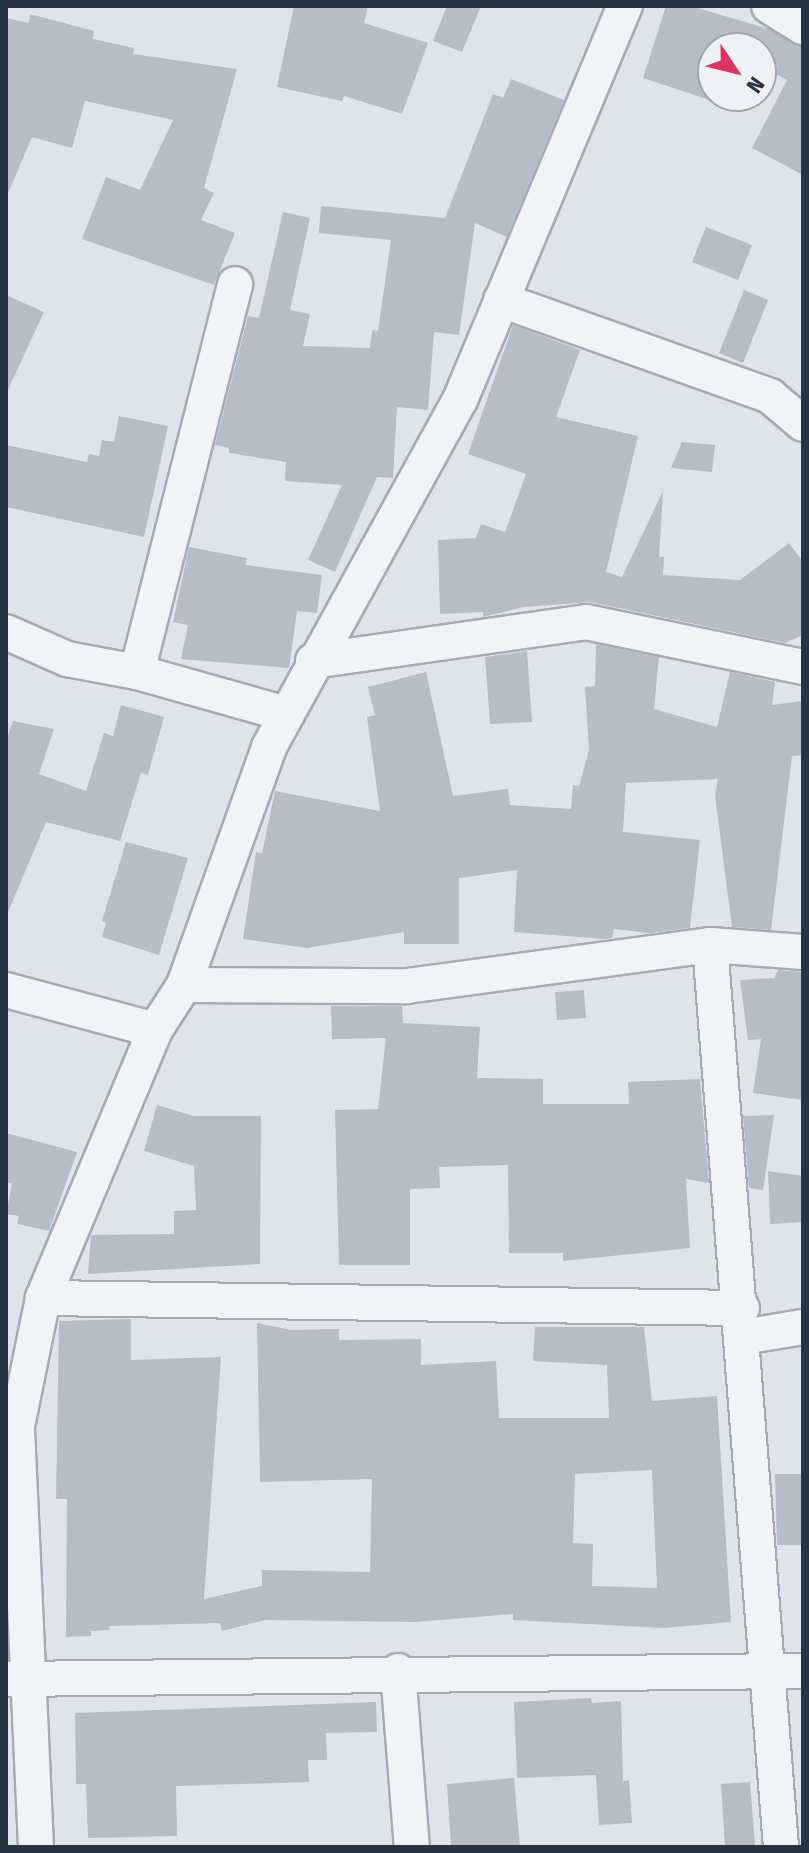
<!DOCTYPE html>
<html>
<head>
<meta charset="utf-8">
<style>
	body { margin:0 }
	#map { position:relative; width:809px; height:1853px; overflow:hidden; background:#dee4e9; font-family:"Fira Sans Condensed",sans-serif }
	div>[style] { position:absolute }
	.building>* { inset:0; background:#b5bdc7 }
	.roads { filter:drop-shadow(2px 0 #a3abb4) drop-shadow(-2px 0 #a3abb4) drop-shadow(0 2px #a3abb4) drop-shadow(0 -2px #a3abb4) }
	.minor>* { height:34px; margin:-17px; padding:0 17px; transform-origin:17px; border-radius:17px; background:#f1f4f7 }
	span { translate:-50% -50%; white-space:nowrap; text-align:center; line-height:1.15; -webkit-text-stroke:7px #eef2f7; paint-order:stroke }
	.frame { position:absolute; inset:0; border:8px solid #263342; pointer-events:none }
	.north { position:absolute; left:697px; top:32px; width:80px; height:80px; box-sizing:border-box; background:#eef2f7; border:2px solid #9ea6af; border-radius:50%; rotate:125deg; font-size:22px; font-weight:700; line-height:32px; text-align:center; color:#263342 }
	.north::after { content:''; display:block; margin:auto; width:28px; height:36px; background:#dc3660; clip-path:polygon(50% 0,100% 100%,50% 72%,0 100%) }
</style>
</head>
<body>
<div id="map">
	<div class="building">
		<i style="clip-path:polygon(294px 6px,368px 6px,364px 23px,428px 43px,402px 114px,344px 96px,342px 101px,277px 87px)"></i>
		<i style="clip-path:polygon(447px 6px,481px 6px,462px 52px,433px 41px)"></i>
		<i style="clip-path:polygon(666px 6px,691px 6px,769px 29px,803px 47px,803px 175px,752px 148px,787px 80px,761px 66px,761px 48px,713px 48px,713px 101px,643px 78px)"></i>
		<i style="clip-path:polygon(30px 14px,94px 31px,93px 39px,134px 48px,133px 54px,237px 69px,204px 188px,214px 193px,201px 220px,235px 233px,214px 285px,82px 239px,106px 177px,140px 190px,173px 120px,85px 101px,72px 148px,32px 137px,6px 198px,6px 18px,29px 23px)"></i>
		<i style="clip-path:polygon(511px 79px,564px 100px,507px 237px,475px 223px,459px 335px,434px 332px,428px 410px,397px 407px,393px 478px,377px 477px,335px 572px,308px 560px,342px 485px,285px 481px,286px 462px,229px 453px,229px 448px,215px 445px,248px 316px,259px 318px,283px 212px,310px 218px,290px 310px,310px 314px,303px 346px,370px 348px,372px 330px,378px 331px,391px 240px,319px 233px,321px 206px,445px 218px,493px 94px,503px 98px)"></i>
		<i style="clip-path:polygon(706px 227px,752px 245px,738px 280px,692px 262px)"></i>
		<i style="clip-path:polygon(744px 290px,768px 300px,743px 363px,719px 353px)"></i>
		<i style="clip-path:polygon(6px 295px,44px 312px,6px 394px)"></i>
		<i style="clip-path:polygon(513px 325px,580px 350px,556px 417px,638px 436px,606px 572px,622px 577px,663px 491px,659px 557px,664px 557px,663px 575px,740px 580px,789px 543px,803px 562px,803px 635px,785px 643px,590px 602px,524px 607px,483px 617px,483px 612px,440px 614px,438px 540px,476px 538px,481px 524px,505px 532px,526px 474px,468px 454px)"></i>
		<i style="clip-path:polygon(119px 416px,168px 426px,144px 537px,6px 507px,6px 445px,87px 462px,89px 454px,99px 456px,102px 440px,114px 442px)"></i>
		<i style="clip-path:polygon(682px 442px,715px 445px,712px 472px,671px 468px)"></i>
		<i style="clip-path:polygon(189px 547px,247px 558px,245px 565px,322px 575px,317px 613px,297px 611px,289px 668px,181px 659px,188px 625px,173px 622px)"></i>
		<i style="clip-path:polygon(596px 644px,659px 657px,654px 709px,717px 727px,730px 672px,775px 682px,772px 705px,803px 701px,803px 755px,792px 756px,771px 930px,732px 927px,715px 795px,718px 779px,626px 783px,623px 832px,700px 840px,690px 928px,649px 933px,614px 929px,612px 938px,604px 939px,514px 932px,517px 870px,459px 878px,459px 944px,404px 944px,404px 932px,307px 948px,243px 939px,256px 852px,262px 853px,275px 791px,380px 811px,367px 717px,375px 715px,368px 687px,426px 672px,453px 796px,508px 789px,510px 805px,571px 809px,573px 785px,579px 786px,589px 750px,585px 687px,595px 686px)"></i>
		<i style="clip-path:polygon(527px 651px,532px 722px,490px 724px,485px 657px)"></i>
		<i style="clip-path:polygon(121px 705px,164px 717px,148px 775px,141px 773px,120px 841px,46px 822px,6px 917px,6px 741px,13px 721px,54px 729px,39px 774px,86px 791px,104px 733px,113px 736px)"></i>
		<i style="clip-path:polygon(126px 842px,188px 858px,159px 955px,102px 937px,106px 923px,102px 921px)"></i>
		<i style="clip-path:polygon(778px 970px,803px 972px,803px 1100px,753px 1093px,761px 1039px,748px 1040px,740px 980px,774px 978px)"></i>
		<i style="clip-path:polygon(584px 990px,586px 1018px,557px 1020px,555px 992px)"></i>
		<i style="clip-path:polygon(331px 1006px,402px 1006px,403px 1023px,480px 1027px,477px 1078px,543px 1079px,543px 1104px,629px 1104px,628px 1082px,700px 1079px,709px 1183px,686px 1179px,690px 1248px,563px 1261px,563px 1253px,509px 1253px,508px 1165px,439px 1167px,440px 1188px,410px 1189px,410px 1265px,339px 1265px,335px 1110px,378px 1109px,386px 1038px,332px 1039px)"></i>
		<i style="clip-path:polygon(157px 1105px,194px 1116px,261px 1116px,260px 1264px,88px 1274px,91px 1235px,174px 1234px,174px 1211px,196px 1210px,194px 1166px,144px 1151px)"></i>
		<i style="clip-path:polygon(774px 1115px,763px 1190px,749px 1188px,743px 1116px)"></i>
		<i style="clip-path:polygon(6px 1133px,77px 1152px,49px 1231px,17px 1224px,19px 1216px,6px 1214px,12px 1183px,6px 1182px)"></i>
		<i style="clip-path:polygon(768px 1171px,803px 1176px,803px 1222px,770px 1224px)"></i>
		<i style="clip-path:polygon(evenodd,131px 1319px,131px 1360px,221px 1357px,204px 1599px,262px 1586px,262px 1570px,370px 1572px,372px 1479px,260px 1482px,257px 1323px,291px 1330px,339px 1329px,339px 1340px,421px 1339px,421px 1365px,496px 1361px,499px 1418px,609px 1418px,607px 1365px,533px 1361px,535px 1327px,644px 1327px,652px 1401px,717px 1396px,731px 1622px,663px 1628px,513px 1620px,513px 1614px,415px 1622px,265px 1620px,222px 1631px,220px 1623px,109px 1626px,110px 1630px,91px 1631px,91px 1636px,66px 1637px,67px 1499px,56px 1499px,59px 1321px,131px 1319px,652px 1470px,657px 1588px,592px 1586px,593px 1544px,573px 1543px,575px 1474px,652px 1470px)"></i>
		<i style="clip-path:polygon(775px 1474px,803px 1474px,803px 1545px,777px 1545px)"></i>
		<i style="clip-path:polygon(591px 1698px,592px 1703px,621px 1701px,623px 1781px,629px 1780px,632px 1823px,599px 1825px,596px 1775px,517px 1778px,514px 1702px)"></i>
		<i style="clip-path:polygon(376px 1702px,377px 1732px,326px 1733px,327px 1760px,308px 1760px,309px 1782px,176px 1786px,177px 1836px,88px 1838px,86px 1784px,76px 1784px,75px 1713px)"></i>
		<i style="clip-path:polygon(514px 1778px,520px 1847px,451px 1847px,447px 1784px)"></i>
		<i style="clip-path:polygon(750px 1782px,755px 1846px,725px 1847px,721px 1784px)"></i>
	</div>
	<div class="roads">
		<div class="minor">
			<i style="left:769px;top:6px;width:40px;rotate:32deg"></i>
			<i style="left:501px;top:300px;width:286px;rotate:19.6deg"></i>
			<i style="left:770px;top:396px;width:43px;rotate:40.3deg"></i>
			<i style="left:6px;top:632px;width:67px;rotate:23.9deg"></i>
			<i style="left:67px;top:659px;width:71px;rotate:10.5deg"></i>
			<i style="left:137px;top:672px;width:155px;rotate:15.7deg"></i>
			<i style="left:313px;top:661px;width:276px;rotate:-8.1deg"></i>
			<i style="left:586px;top:622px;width:222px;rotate:11.7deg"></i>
			<i style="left:137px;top:672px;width:400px;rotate:-75.8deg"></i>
			<i style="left:710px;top:945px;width:905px;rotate:85.5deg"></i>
			<i style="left:184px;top:985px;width:223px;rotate:0.3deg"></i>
			<i style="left:407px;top:986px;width:306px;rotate:-7.7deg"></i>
			<i style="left:710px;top:945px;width:93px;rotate:4.3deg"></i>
			<i style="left:6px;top:990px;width:154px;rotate:15deg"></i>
			<i style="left:43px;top:1298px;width:699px;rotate:0.82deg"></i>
			<i style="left:743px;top:1337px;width:61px;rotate:-9.5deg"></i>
			<i style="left:398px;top:1671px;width:177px;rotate:85.5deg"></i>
			<i style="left:6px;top:1679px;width:797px;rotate:-0.58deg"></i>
			<i style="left:36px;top:1847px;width:421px;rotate:-92.6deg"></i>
			<i style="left:17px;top:1426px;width:131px;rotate:-78.5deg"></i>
			<i style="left:43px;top:1298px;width:290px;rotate:-67.3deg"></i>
			<i style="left:155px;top:1030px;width:54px;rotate:-57.2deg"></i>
			<i style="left:184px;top:985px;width:253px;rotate:-70.3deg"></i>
			<i style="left:269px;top:747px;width:396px;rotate:-61.2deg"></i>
			<i style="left:460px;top:400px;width:427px;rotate:-67.3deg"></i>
		</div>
	</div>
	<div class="frame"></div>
	<div class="north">N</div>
</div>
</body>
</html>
